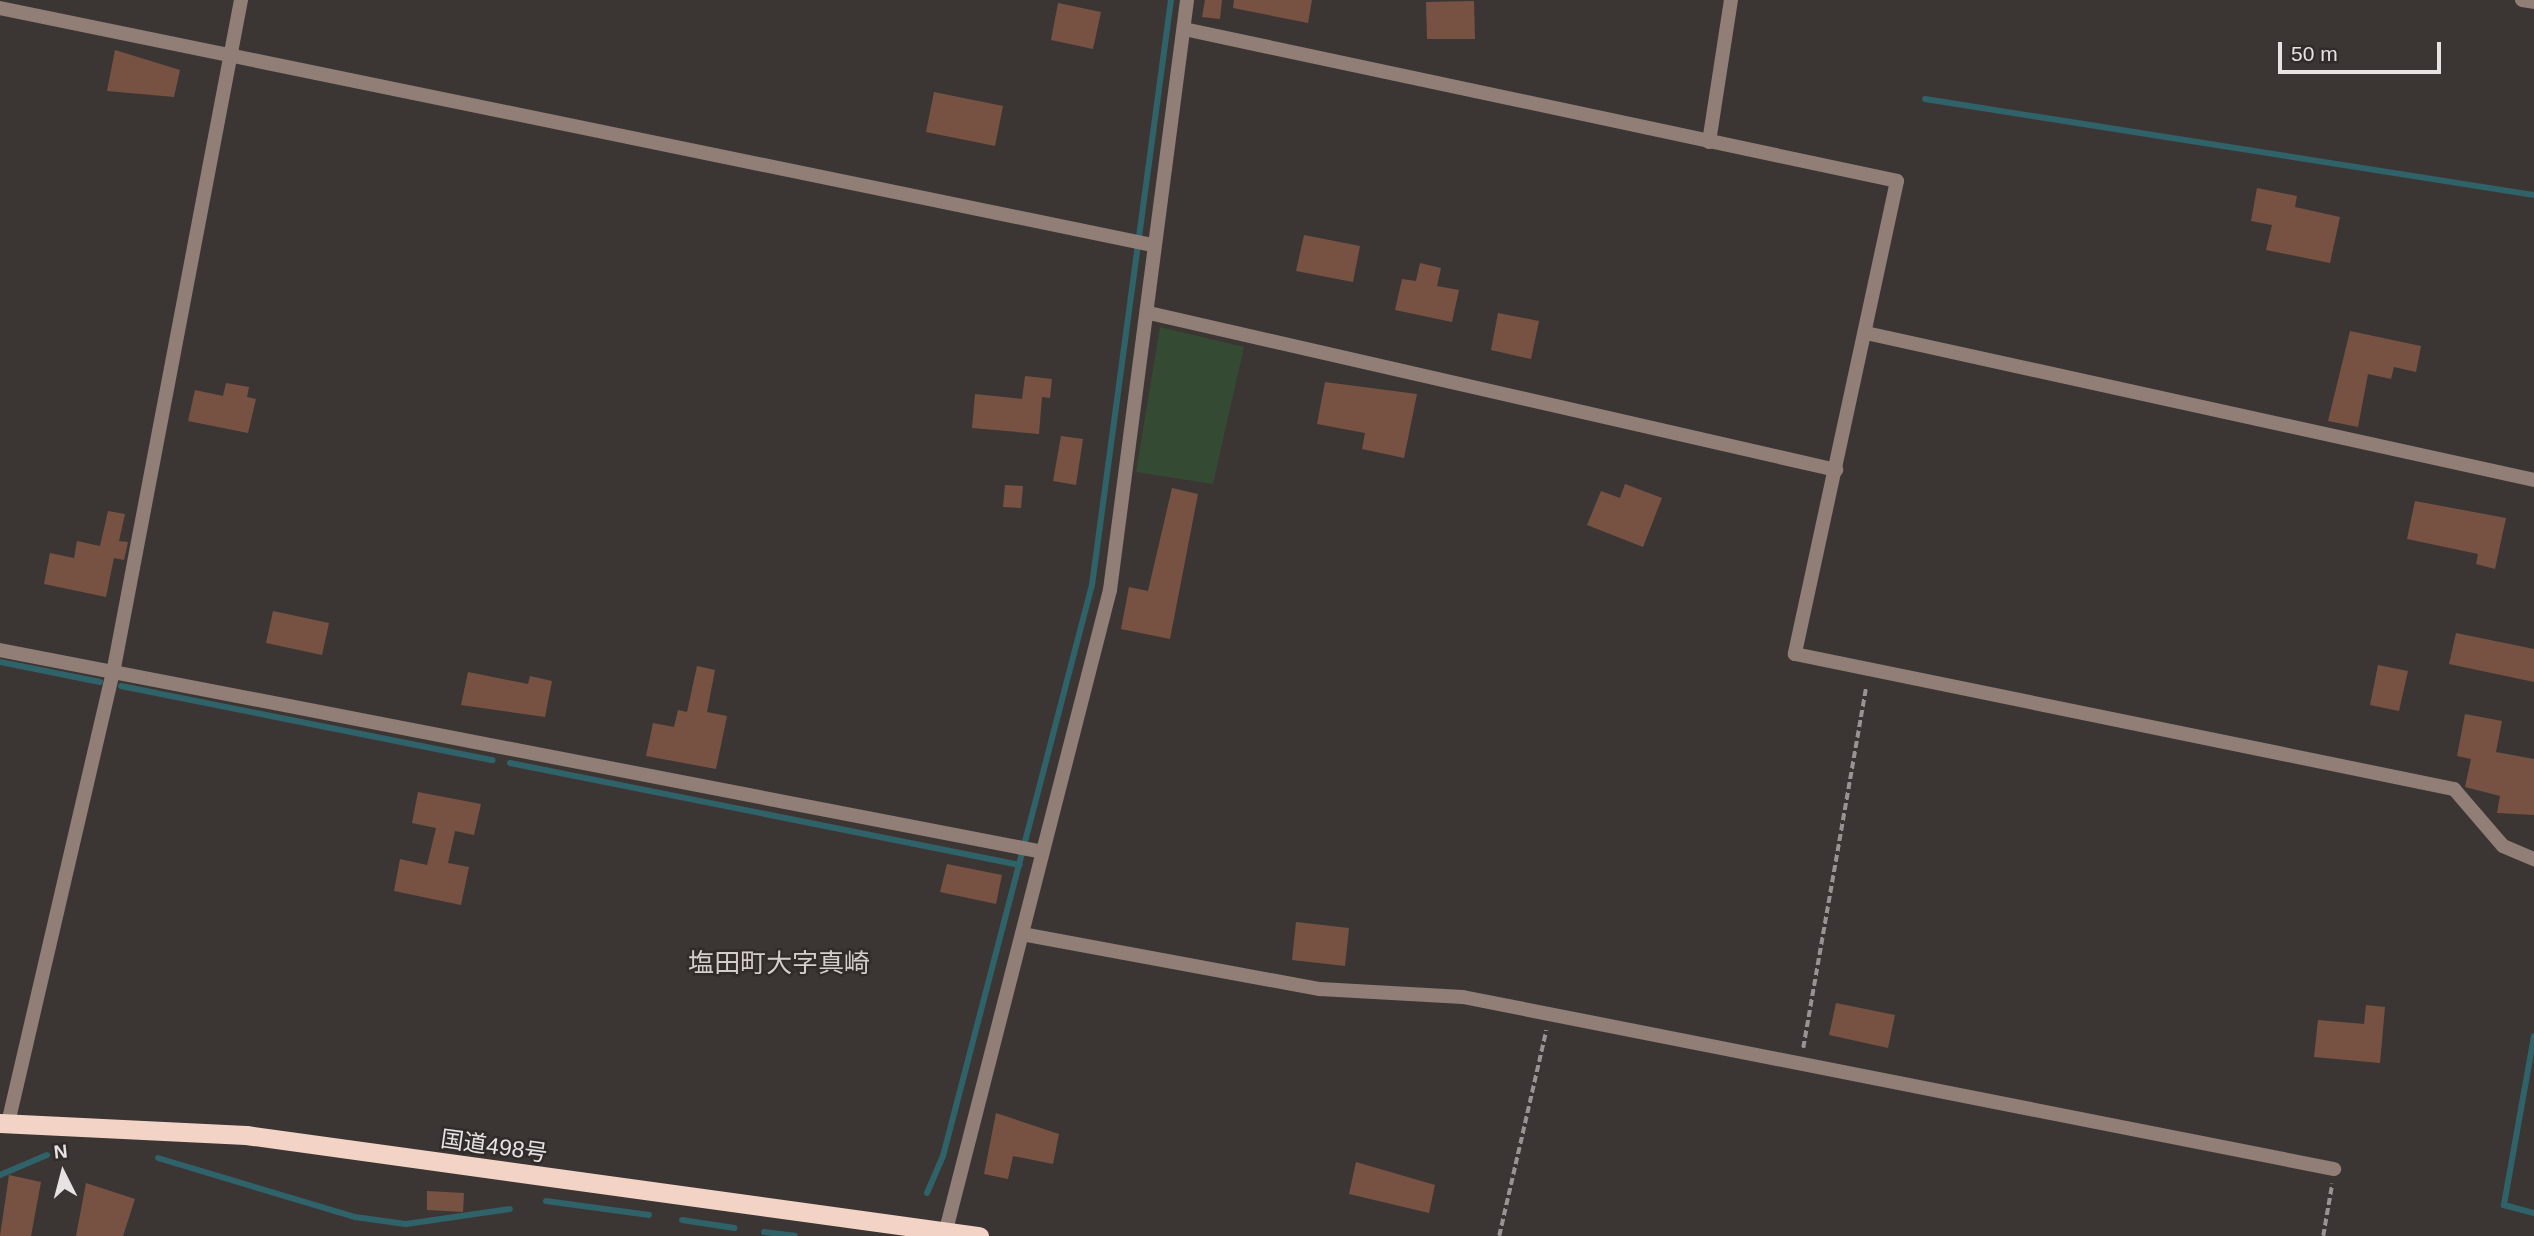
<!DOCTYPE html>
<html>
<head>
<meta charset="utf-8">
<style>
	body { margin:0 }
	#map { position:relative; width:2534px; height:1236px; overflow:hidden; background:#3b3634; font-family:Helvetica,"Noto Sans JP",sans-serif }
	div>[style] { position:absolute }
	.green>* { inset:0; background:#354a32 }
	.stream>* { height:6px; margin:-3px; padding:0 3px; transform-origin:3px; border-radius:3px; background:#2f6269 }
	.building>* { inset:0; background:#775243 }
	.path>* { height:3.5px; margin-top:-1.75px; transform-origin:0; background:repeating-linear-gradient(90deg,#999493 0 7px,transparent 0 10.5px) }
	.minor>* { height:14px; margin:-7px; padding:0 7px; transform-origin:7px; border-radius:7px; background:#907e77 }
	.trunk>* { height:19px; margin:-9.5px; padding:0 9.5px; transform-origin:9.5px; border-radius:9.5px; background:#f3d3c6 }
	span { translate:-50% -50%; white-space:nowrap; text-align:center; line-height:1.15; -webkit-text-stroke:5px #312c2a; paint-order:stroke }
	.street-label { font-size:23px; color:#e7e3e2 }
	.quarter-label { font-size:26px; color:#d4cdcb }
	.north { position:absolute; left:28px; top:1138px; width:70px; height:70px; -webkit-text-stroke:5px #312c2a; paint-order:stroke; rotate:354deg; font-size:19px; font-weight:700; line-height:28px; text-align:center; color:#e7e3e2 }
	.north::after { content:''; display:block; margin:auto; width:24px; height:32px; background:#e7e3e2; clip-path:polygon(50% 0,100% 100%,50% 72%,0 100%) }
	.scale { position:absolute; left:2278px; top:42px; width:163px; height:32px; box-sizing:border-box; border:4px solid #e7e3e2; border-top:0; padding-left:9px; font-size:21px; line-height:24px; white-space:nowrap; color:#e7e3e2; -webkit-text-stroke:5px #312c2a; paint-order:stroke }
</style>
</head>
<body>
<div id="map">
	<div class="green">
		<i style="clip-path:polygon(1160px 327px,1244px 347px,1213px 484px,1136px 472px)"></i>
	</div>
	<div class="stream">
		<i style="left:1925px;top:99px;width:617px;rotate:8.96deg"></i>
		<i style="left:0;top:662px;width:102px;rotate:11.3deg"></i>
		<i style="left:121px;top:686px;width:379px;rotate:11.3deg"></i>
		<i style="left:510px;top:763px;width:520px;rotate:11.31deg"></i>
		<i style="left:2534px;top:1036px;width:172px;rotate:100.1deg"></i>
		<i style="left:2504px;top:1205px;width:31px;rotate:15deg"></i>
		<i style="left:158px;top:1158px;width:206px;rotate:16.7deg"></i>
		<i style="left:355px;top:1217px;width:51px;rotate:7.8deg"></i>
		<i style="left:406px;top:1224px;width:105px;rotate:-8.2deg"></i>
		<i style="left:0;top:1175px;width:51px;rotate:-23.1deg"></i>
		<i style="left:927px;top:1193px;width:40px;rotate:-66.6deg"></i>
		<i style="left:943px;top:1156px;width:590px;rotate:-75.38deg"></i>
		<i style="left:1092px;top:585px;width:590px;rotate:-82.31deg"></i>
		<i style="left:546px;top:1201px;width:104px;rotate:7.7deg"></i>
		<i style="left:682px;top:1220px;width:53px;rotate:8.7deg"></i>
		<i style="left:764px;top:1232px;width:31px;rotate:7deg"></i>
	</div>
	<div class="building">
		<i style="clip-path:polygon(1205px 0,1222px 0,1220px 19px,1202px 17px)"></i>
		<i style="clip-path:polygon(1234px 0,1312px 0,1308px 23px,1233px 8px)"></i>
		<i style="clip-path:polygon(1474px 1px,1475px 39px,1427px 39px,1426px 2px)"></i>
		<i style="clip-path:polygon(1058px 3px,1101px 12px,1093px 49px,1051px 40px)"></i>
		<i style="clip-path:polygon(115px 50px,180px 70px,174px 97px,107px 91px)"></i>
		<i style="clip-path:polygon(934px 92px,1003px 106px,995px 146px,926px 132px)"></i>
		<i style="clip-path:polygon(2257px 188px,2297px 196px,2295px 207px,2340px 217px,2330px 263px,2266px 250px,2272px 225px,2251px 221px)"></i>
		<i style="clip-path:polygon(1304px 235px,1360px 246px,1353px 282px,1296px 271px)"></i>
		<i style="clip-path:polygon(1420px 263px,1441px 268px,1437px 286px,1459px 290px,1452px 322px,1395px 310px,1402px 279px,1416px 281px)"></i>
		<i style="clip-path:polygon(1498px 313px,1539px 321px,1531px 359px,1491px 350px)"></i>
		<i style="clip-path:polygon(2350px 331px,2421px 346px,2416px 372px,2394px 367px,2391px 379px,2368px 374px,2358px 427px,2328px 421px)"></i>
		<i style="clip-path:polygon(1025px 376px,1052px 379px,1050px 398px,1042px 397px,1039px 434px,972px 428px,975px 394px,1022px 399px)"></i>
		<i style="clip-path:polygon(1325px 382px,1417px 394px,1404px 458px,1362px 449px,1365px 433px,1317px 424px)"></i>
		<i style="clip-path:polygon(226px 383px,249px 387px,247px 397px,256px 399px,248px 433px,188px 421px,195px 390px,223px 396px)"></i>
		<i style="clip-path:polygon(1061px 436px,1083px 439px,1076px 485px,1053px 481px)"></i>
		<i style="clip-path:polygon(1625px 484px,1662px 498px,1643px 547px,1587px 525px,1601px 491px,1620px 498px)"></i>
		<i style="clip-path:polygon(1005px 485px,1023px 486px,1021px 508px,1003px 507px)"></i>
		<i style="clip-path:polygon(1172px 488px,1198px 494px,1170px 639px,1121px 629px,1129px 587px,1148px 591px)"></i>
		<i style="clip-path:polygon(2415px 501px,2506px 518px,2495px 569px,2476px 564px,2478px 554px,2407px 539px)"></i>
		<i style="clip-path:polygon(108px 511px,125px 514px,119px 541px,128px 542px,124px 560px,114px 558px,106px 597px,44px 584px,50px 553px,74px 558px,77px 541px,100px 546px)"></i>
		<i style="clip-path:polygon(273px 611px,329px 623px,322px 655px,266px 643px)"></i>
		<i style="clip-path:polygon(2456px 633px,2534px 649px,2534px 682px,2449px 664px)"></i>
		<i style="clip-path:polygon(2378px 665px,2408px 671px,2399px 711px,2370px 705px)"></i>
		<i style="clip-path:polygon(697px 666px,715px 670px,707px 712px,727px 716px,716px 769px,646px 756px,653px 723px,674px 727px,678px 710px,687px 712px)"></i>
		<i style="clip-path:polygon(468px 672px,528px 684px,530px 676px,552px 681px,545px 717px,461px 705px)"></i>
		<i style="clip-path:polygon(2465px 714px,2502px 721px,2496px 752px,2534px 759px,2534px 815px,2497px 813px,2500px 796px,2465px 787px,2471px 759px,2457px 756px)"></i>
		<i style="clip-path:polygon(418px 792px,481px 804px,474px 835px,455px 831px,448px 863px,469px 867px,461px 905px,394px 891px,400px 859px,427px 865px,436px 828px,412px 823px)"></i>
		<i style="clip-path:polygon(947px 864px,1002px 875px,996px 904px,940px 892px)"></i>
		<i style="clip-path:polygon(1296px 922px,1349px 928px,1345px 966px,1292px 960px)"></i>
		<i style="clip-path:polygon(1836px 1003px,1895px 1015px,1888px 1048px,1829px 1035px)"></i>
		<i style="clip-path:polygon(2366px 1005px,2385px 1007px,2380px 1063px,2314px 1057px,2318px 1020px,2364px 1024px)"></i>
		<i style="clip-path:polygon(996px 1113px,1059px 1134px,1053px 1164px,1013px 1156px,1008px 1179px,984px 1174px)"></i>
		<i style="clip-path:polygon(1356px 1162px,1435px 1185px,1429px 1213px,1349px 1194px)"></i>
		<i style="clip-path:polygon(9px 1175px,41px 1182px,31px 1236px,0 1236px)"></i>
		<i style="clip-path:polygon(86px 1183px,135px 1199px,123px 1236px,76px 1236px)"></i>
		<i style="clip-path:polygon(427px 1191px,464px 1193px,463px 1212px,427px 1210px)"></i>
	</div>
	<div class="path">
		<i style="left:1803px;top:1048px;width:367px;rotate:-80.1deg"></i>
		<i style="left:1499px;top:1236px;width:211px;rotate:-77.1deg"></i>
		<i style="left:2323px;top:1236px;width:53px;rotate:-80.2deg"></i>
	</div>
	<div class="minor">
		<i style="left:2522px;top:0;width:12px;rotate:9deg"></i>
		<i style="left:0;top:8px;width:1177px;rotate:11.62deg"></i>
		<i style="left:1184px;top:29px;width:729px;rotate:12.03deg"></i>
		<i style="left:1897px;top:181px;width:484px;rotate:102.2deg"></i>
		<i style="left:1795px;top:654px;width:673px;rotate:11.58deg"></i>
		<i style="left:2454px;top:789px;width:75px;rotate:49.3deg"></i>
		<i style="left:2503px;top:846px;width:34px;rotate:23deg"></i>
		<i style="left:1709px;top:142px;width:144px;rotate:-81.2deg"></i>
		<i style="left:1149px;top:313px;width:705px;rotate:12.87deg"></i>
		<i style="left:1866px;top:333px;width:684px;rotate:12.41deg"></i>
		<i style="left:0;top:650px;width:1062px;rotate:10.96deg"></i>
		<i style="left:1022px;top:934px;width:303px;rotate:10.5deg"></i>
		<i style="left:1320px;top:989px;width:143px;rotate:3.2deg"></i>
		<i style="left:1463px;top:997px;width:888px;rotate:11.17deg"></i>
		<i style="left:8px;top:1123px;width:462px;rotate:-76.9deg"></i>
		<i style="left:113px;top:673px;width:685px;rotate:-79.23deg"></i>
		<i style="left:946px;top:1230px;width:661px;rotate:-75.63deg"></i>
		<i style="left:1110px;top:590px;width:595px;rotate:-82.56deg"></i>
	</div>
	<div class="trunk">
		<i style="left:0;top:1123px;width:246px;rotate:2.8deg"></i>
		<i style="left:246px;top:1135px;width:740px;rotate:7.85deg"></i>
	</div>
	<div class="street-label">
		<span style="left:494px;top:1146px;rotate:8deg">国道498号</span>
	</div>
	<div class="quarter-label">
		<span style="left:779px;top:964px">塩田町大字真崎</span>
	</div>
	<div class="north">N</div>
	<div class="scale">50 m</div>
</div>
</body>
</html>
